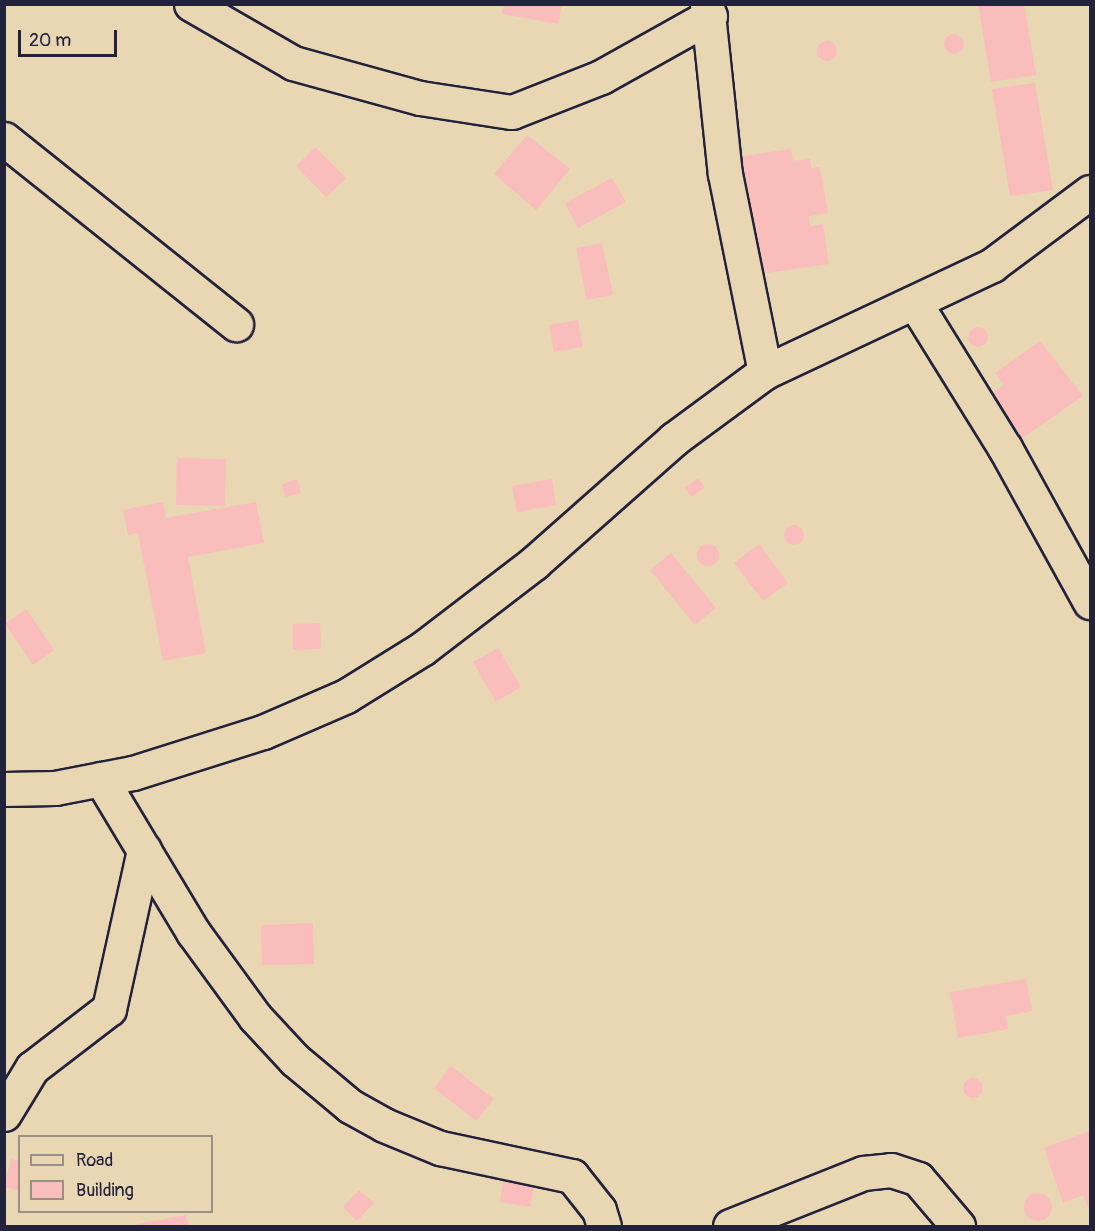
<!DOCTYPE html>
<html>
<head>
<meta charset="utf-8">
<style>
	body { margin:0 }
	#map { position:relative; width:1095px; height:1231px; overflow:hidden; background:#e9d7b4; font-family:Pangolin,sans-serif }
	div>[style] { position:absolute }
	.building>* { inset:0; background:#f9bdbb }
	.round { border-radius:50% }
	.roads { filter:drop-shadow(2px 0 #22223b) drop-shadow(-2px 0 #22223b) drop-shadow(0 2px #22223b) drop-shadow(0 -2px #22223b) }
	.street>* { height:33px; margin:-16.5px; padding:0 16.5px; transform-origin:16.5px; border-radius:16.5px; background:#e9d7b4 }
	span { translate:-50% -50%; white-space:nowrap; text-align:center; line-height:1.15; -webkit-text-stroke:5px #e9d7b4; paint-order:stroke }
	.frame { position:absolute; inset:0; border:6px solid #22223b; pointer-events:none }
	.legend { position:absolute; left:18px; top:1135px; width:195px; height:78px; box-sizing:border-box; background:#e9d7b4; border:2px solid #998f84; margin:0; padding:8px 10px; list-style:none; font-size:18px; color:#22223b }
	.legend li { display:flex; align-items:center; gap:12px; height:30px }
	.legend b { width:30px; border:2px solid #998f84 }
	.scale { position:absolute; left:18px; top:30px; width:99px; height:27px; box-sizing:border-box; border:3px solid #22223b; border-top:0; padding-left:8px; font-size:18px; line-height:21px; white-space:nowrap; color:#22223b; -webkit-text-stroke:4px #e9d7b4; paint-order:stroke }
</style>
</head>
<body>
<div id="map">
	<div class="building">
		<i style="clip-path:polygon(504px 4px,562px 4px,558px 24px,502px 14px)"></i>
		<i style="clip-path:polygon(978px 4px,1024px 4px,1036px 75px,991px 82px)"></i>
		<i class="round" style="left:944px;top:34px;width:20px;height:20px"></i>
		<i class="round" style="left:817px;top:41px;width:20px;height:20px"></i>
		<i style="clip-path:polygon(1035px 83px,1053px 190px,1010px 196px,992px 89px)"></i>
		<i style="clip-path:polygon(527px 135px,570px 169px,536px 210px,494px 174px)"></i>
		<i style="clip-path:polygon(315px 147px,346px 178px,326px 197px,296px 166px)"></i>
		<i style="clip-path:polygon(791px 149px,793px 161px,810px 159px,811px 168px,820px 167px,828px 213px,809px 216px,810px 226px,823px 224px,829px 264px,761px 274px,757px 246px,746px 248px,731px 158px)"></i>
		<i style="clip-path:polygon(612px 178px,626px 202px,578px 228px,565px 203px)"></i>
		<i style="clip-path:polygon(602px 243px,613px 295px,587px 300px,576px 248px)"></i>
		<i style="clip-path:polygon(578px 320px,583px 347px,554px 352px,549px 325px)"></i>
		<i class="round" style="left:968px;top:327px;width:20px;height:20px"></i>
		<i style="clip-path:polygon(1040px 341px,1083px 396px,1021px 439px,990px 395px,1004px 385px,995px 373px)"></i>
		<i style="clip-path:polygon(177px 458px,226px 459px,225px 506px,176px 505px)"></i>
		<i style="clip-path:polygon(698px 478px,705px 487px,692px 497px,684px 488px)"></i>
		<i style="clip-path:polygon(297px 479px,301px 493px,285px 497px,282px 484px)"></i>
		<i style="clip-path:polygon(552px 479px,556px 505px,517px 512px,512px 486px)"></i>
		<i style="clip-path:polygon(163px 502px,166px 518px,256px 502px,264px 543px,188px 557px,206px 653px,163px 661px,138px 533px,128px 535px,123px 510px)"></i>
		<i class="round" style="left:784px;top:525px;width:20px;height:20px"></i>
		<i style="clip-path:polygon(759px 544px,788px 583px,763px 601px,734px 563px)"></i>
		<i class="round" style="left:697px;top:544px;width:22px;height:22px"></i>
		<i style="clip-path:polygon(671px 553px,716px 608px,695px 625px,650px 570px)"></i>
		<i style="clip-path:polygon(26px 609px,54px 650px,33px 665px,5px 624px)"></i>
		<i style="clip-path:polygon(320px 623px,321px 649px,293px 650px,293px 624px)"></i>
		<i style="clip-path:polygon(498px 648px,521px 687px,496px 702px,473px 662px)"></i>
		<i style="clip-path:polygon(313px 923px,314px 964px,262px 965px,261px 925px)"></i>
		<i style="clip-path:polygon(1026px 979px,1032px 1011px,1006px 1016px,1008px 1029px,958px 1038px,950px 992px)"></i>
		<i style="clip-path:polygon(451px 1066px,494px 1099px,476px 1121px,434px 1088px)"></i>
		<i class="round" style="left:963px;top:1078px;width:20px;height:20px"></i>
		<i style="clip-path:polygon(1090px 1131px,1090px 1207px,1088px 1208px,1083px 1195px,1063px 1203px,1044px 1148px)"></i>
		<i style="clip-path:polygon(11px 1159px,20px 1161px,20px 1191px,4px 1187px)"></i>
		<i style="clip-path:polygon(504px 1175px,535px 1181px,530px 1207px,500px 1202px)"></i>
		<i style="clip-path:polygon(359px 1190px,374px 1203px,357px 1221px,343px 1207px)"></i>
		<i class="round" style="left:1024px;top:1193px;width:28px;height:28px"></i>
		<i style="clip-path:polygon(186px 1215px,188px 1226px,138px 1226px,137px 1224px)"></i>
	</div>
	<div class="roads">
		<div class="street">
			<i style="left:191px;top:4px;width:118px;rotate:30deg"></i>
			<i style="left:293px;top:63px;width:132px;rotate:15.4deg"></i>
			<i style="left:420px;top:98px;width:93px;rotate:8.7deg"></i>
			<i style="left:512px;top:112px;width:96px;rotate:-21.5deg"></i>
			<i style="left:601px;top:77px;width:125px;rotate:-29.2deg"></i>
			<i style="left:707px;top:4px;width:171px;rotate:84deg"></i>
			<i style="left:725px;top:174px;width:202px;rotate:78.6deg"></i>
			<i style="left:4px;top:139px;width:297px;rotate:38.6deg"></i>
			<i style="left:915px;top:303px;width:171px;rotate:58.2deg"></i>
			<i style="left:1005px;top:448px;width:176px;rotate:61.1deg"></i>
			<i style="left:101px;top:779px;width:179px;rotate:59deg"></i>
			<i style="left:193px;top:932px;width:105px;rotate:53.9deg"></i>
			<i style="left:255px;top:1017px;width:59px;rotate:47.1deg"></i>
			<i style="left:295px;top:1060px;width:72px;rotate:39.9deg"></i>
			<i style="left:350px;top:1106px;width:39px;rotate:29deg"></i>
			<i style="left:384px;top:1125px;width:61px;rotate:22.3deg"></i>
			<i style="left:440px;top:1148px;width:135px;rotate:12deg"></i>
			<i style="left:572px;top:1176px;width:43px;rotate:51.5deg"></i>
			<i style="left:599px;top:1210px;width:17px;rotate:73deg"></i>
			<i style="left:4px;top:789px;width:51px;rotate:-1.1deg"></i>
			<i style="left:55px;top:788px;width:79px;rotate:-10.9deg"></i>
			<i style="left:133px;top:773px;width:136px;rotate:-17.5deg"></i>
			<i style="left:263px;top:732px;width:90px;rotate:-23.4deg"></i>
			<i style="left:346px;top:696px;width:91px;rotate:-31.9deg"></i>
			<i style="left:423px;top:648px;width:140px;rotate:-37.4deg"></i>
			<i style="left:534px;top:563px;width:187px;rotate:-41.5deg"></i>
			<i style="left:674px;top:439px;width:113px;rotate:-36.4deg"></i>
			<i style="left:765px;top:372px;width:251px;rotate:-25.2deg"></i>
			<i style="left:992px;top:265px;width:122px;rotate:-36.7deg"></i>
			<i style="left:4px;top:1114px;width:54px;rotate:-58.7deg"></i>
			<i style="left:32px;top:1068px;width:97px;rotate:-37.5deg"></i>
			<i style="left:109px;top:1009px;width:163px;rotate:-77.6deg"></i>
			<i style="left:730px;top:1226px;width:143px;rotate:-21.7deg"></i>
			<i style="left:863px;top:1173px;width:28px;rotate:-6deg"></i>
			<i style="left:891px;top:1170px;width:28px;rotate:18deg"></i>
			<i style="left:918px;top:1179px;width:62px;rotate:49.6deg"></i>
		</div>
	</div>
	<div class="frame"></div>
	<ul class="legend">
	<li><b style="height:8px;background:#e9d7b4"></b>Road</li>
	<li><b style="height:16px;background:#f9bdbb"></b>Building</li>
	</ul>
	<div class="scale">20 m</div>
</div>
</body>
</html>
